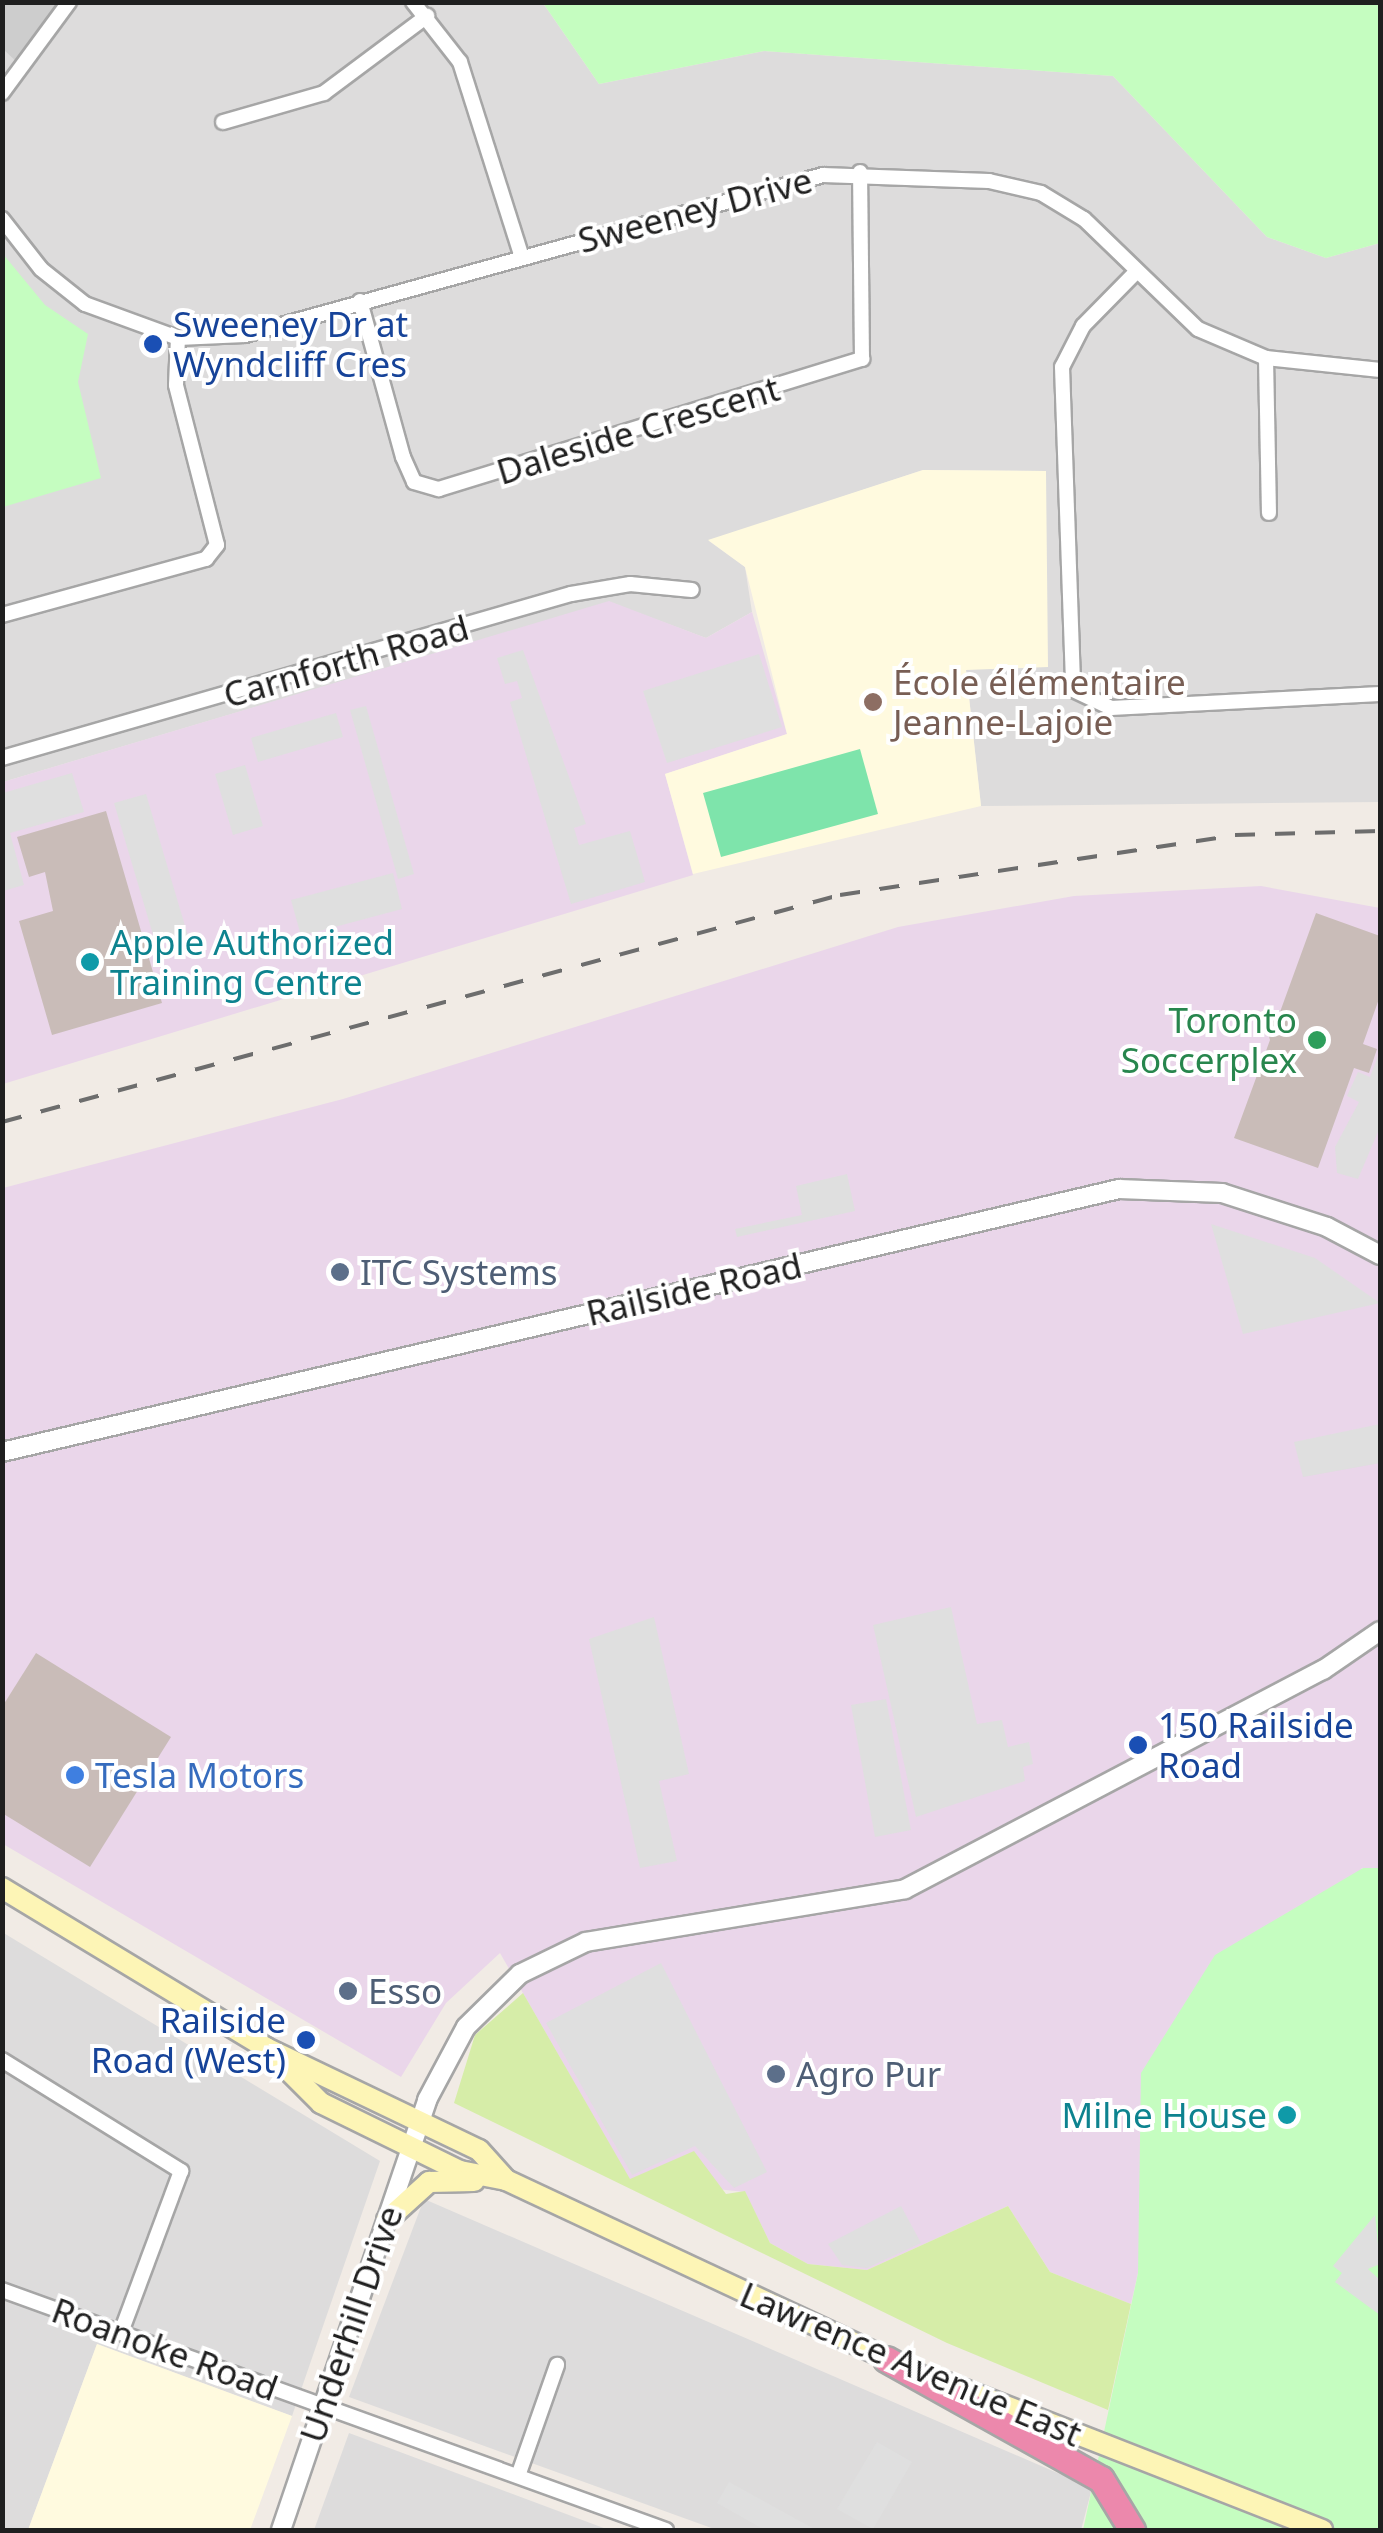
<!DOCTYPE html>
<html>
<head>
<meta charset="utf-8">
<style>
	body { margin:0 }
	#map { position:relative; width:1383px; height:2533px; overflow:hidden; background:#f1ebe5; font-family:"Noto Sans",sans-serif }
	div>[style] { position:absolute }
	.residential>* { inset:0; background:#dddcdc }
	.industrial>* { inset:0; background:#ead6ea }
	.education>* { inset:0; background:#fffadf }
	.religious>* { inset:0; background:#cdcdcd }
	.grass>* { inset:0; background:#d6eda8 }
	.park>* { inset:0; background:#c5fdc0 }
	.pitch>* { inset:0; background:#7ee4ab }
	.parking>* { inset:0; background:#dfdfdf }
	.building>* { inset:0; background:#c9bcb8 }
	.roads { filter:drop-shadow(2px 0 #a6a6a6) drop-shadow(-2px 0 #a6a6a6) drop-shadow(0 2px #a6a6a6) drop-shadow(0 -2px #a6a6a6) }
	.minor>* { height:14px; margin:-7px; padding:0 7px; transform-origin:7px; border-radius:7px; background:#fff }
	.tertiary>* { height:18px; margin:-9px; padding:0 9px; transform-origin:9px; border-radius:9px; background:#fff }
	.secondary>* { height:20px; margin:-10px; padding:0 10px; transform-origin:10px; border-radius:10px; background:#fdf5b6 }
	.motorway>* { height:25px; margin:-12.5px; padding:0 12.5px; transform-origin:12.5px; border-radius:12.5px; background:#ec88ac }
	.rail>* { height:4px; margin-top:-2px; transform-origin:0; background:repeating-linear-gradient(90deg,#6d6d6d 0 20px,transparent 0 40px) }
	.dots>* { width:28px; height:28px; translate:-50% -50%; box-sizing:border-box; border:5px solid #fff; border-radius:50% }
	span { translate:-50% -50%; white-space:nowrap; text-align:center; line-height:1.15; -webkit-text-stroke:8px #fff; paint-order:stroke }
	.street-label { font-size:35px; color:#1f1f1f }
	.transit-label { font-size:35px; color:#164399 }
	.left { translate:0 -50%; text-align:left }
	.right { translate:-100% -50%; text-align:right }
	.education-label { font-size:35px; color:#785e54 }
	.culture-label { font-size:35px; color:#0d838f }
	.leisure-label { font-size:35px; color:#27864d }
	.service-label { font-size:35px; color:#4e5e75 }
	.shop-label { font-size:35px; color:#366cbe }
	.frame { position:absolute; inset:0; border:5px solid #1f1f1f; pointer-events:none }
</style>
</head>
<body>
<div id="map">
	<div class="residential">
		<i style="clip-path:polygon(3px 3px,543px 3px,599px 84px,764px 51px,1113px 76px,1267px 237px,1326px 258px,1380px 243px,1380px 802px,981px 806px,966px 669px,1046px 471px,923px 470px,709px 541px,745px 567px,752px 612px,706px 638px,609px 602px,3px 782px)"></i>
		<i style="clip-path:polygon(2px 1932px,380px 2161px,292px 2416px,97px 2344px,28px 2530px,2px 2530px)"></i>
		<i style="clip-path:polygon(424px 2199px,1092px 2488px,1081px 2530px,717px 2530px,349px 2397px)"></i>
		<i style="clip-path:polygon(349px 2433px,609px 2530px,314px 2530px)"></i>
	</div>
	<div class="industrial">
		<i style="clip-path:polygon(609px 601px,706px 638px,752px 612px,787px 734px,665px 774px,693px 875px,3px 1084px,3px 782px)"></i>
		<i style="clip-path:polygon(1261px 886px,1380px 908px,1380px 1868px,1362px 1868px,1138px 2273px,1131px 2304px,1050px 2272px,1008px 2206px,867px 2270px,808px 2264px,770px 2243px,745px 2192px,630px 2180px,500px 1953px,446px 2003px,401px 2077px,3px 1844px,3px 1188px,343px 1099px,898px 927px,1074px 896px)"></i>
	</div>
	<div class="education">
		<i style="clip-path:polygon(923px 470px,1046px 471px,1048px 667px,966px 670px,981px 806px,693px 874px,665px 774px,787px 734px,745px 567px,708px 540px)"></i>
		<i style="clip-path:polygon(97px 2344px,292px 2416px,250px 2530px,28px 2530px)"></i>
	</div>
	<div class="religious">
		<i style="clip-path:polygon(2px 3px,60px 3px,20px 65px,3px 49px)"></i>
	</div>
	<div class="grass">
		<i style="clip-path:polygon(523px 1993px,630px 2179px,694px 2151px,726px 2194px,745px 2191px,770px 2243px,808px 2264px,867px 2270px,1008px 2206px,1050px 2272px,1131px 2304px,1108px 2410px,947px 2343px,454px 2103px,475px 2035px)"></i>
	</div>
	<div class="park">
		<i style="clip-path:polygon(543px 3px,1380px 3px,1380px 243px,1326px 258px,1267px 237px,1113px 76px,764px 51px,599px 84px)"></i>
		<i style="clip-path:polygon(3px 254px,45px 305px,88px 334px,78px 382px,101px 478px,3px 507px)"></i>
		<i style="clip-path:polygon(1363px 1868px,1380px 1868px,1380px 2530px,1083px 2530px,1138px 2273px,1141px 2073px,1215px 1955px)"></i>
	</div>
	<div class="pitch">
		<i style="clip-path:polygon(860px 749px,878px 814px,721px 857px,703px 793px)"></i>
	</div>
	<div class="parking">
		<i style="clip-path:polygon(523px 650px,586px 824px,574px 828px,579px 845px,630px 831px,645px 882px,571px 904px,510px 702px,522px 698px,517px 681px,505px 684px,497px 658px)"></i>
		<i style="clip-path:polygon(759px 654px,782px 727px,667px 763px,643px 691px)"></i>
		<i style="clip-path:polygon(366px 706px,414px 874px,398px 879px,350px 710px)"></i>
		<i style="clip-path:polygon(336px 713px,343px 737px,258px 762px,251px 738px)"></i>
		<i style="clip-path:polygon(245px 765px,263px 826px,233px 835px,215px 774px)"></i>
		<i style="clip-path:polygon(72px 773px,84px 812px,10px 833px,24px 885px,3px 891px,3px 793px)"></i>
		<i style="clip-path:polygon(146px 794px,188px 936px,156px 945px,114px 803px)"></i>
		<i style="clip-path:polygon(393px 873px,402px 909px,301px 936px,291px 900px)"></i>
		<i style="clip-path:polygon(1380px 1051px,1380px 1127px,1358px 1179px,1337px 1173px,1335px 1147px,1359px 1102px,1347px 1096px,1358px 1072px,1370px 1077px)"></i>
		<i style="clip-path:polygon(847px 1174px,855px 1211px,737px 1237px,735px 1229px,802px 1215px,796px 1186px)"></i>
		<i style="clip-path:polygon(1211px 1224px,1315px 1258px,1380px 1303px,1243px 1334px)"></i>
		<i style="clip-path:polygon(1380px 1424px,1380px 1463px,1303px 1477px,1294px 1442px)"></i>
		<i style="clip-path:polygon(951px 1607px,977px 1724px,1002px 1720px,1008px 1747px,1029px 1742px,1033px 1764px,1023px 1767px,1025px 1781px,916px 1817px,873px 1625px)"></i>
		<i style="clip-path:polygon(654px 1617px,689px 1774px,659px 1781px,677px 1861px,640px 1868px,589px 1639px)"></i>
		<i style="clip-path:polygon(886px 1699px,911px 1830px,875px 1837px,851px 1705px)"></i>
		<i style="clip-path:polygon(661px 1963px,767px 2172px,734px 2188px,695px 2146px,632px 2175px,546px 2023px)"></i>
		<i style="clip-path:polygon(901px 2206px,921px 2243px,867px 2268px,842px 2265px,828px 2244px)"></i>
		<i style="clip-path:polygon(1375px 2215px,1380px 2264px,1368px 2269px,1380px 2280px,1380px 2315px,1335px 2282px,1342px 2273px,1333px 2266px)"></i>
		<i style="clip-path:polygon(877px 2442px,912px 2462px,873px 2529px,837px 2509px)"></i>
		<i style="clip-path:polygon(729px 2482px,816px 2530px,765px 2530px,717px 2503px)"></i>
	</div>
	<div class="building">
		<i style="clip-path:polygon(106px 811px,162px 1003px,52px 1035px,19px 921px,53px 911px,45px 872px,29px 877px,17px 837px)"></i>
		<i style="clip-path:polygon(1316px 913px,1380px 936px,1380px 996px,1363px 1044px,1377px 1049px,1369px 1073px,1354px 1068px,1318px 1168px,1234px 1138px,1270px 1040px,1264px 1020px,1280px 1012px)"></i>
		<i style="clip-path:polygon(36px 1653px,171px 1737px,90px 1867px,2px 1813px,2px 1707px)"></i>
	</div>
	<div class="roads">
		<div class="minor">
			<i style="left:413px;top:2px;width:76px;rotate:51.9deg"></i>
			<i style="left:460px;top:62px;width:205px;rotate:72.4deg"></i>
			<i style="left:2px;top:93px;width:113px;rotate:-53.6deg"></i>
			<i style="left:223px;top:122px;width:105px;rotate:-16deg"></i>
			<i style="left:324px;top:93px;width:129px;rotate:-36.8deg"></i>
			<i style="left:2px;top:219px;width:63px;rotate:52deg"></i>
			<i style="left:41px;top:269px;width:56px;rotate:38.5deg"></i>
			<i style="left:85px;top:304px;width:99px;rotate:20.1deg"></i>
			<i style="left:178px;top:338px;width:67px;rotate:-2.6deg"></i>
			<i style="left:245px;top:335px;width:600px;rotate:-15.47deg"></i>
			<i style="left:823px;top:175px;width:166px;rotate:2.1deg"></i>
			<i style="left:989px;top:181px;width:53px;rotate:13deg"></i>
			<i style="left:1041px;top:193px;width:50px;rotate:31.2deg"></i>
			<i style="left:1084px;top:219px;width:158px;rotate:44deg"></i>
			<i style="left:1198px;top:329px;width:74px;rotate:23.1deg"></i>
			<i style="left:1266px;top:358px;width:115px;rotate:6deg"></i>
			<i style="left:1135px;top:273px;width:74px;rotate:134.5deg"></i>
			<i style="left:1083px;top:326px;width:46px;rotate:117.1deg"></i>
			<i style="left:1062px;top:367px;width:323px;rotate:88deg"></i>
			<i style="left:1073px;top:690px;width:42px;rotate:25.3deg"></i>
			<i style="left:1111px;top:708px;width:269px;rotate:-3deg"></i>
			<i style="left:360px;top:301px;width:162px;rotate:74.6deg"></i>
			<i style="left:403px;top:457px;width:27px;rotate:66deg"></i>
			<i style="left:414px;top:482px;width:26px;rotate:16deg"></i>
			<i style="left:439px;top:489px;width:443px;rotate:-17.1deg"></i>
			<i style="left:862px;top:359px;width:187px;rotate:-90.6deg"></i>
			<i style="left:1266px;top:358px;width:155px;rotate:88.9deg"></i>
			<i style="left:2px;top:615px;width:212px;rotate:-15.4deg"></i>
			<i style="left:206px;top:559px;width:18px;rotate:-52deg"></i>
			<i style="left:217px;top:545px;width:165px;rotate:-104.4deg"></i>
			<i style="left:176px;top:385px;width:47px;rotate:-87.6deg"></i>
			<i style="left:2px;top:758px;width:592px;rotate:-16.08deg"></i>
			<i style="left:571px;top:594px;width:60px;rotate:-9.6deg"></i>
			<i style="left:630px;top:584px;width:62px;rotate:5.5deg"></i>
			<i style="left:2px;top:2060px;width:211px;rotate:31.8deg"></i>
			<i style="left:181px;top:2171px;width:172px;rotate:110.4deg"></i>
			<i style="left:2px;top:2290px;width:706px;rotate:19.87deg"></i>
			<i style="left:518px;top:2476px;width:118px;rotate:-70.6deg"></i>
		</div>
		<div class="tertiary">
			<i style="left:2px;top:1452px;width:1148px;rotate:-13.25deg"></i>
			<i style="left:1119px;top:1189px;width:103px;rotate:2.2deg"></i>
			<i style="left:1222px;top:1193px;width:110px;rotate:17.9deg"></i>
			<i style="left:1327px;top:1227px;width:60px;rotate:27.8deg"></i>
			<i style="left:281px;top:2530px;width:454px;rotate:-71.2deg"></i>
			<i style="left:427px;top:2100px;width:83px;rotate:-61.9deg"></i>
			<i style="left:466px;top:2027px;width:76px;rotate:-44.5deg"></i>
			<i style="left:520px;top:1974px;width:73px;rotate:-25.9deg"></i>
			<i style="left:586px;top:1942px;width:323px;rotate:-9.4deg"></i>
			<i style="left:905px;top:1889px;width:472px;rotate:-27.7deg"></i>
			<i style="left:1323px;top:1670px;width:69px;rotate:-34.4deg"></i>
		</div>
		<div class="secondary">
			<i style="left:2px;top:1888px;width:309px;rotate:31.2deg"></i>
			<i style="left:266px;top:2048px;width:236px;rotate:25.6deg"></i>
			<i style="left:479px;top:2150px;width:40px;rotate:48deg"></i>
			<i style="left:506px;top:2180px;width:432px;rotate:25.1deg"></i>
			<i style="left:271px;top:2053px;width:71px;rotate:45deg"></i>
			<i style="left:321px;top:2103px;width:155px;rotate:26.1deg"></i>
			<i style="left:460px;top:2171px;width:47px;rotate:11.1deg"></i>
			<i style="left:387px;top:2220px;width:57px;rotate:-42.1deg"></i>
			<i style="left:429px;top:2182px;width:45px;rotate:-1.3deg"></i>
			<i style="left:947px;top:2383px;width:403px;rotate:21.4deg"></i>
		</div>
		<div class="motorway">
			<i style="left:886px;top:2359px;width:246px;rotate:29.2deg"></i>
			<i style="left:1101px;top:2479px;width:60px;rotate:58.7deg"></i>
		</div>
	</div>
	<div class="rail">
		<i style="left:2px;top:1122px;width:868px;rotate:-15.16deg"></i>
		<i style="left:840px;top:895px;width:400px;rotate:-8.6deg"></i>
		<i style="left:1235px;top:835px;width:145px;rotate:-1.6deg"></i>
	</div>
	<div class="dots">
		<i style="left:153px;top:344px;background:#1a4fb4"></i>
		<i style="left:873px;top:702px;background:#8d6e63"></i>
		<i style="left:90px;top:962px;background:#0f9aa8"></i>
		<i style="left:1317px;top:1040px;background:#2e9e5b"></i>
		<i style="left:340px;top:1272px;background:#5c6f8a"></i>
		<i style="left:1138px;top:1745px;background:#1a4fb4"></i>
		<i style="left:75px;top:1775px;background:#3f7fe0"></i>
		<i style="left:348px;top:1991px;background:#5c6f8a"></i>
		<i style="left:306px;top:2040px;background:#1a4fb4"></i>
		<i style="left:776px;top:2074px;background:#5c6f8a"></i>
		<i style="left:1287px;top:2115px;background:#0f9aa8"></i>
	</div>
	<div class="street-label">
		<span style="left:695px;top:210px;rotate:-15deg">Sweeney Drive</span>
		<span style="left:638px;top:430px;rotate:-17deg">Daleside Crescent</span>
		<span style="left:346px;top:661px;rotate:-16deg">Carnforth Road</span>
		<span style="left:694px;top:1289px;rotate:-13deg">Railside Road</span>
		<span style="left:351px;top:2324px;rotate:-71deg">Underhill Drive</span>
		<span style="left:165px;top:2349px;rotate:20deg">Roanoke Road</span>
		<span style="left:911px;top:2364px;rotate:23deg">Lawrence Avenue East</span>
	</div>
	<div class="transit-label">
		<span class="left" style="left:173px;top:344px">Sweeney Dr at<br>Wyndcliff Cres</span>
		<span class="left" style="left:1158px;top:1745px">150 Railside<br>Road</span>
		<span class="right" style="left:286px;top:2040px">Railside<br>Road (West)</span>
	</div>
	<div class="education-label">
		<span class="left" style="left:893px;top:702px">École élémentaire<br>Jeanne-Lajoie</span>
	</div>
	<div class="culture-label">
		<span class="left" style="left:110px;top:962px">Apple Authorized<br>Training Centre</span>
		<span class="right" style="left:1267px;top:2115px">Milne House</span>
	</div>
	<div class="leisure-label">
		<span class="right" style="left:1297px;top:1040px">Toronto<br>Soccerplex</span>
	</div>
	<div class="service-label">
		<span class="left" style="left:360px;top:1272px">ITC Systems</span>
		<span class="left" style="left:368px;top:1991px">Esso</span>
		<span class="left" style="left:796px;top:2074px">Agro Pur</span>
	</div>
	<div class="shop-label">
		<span class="left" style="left:95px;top:1775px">Tesla Motors</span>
	</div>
	<div class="frame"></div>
</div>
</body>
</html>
